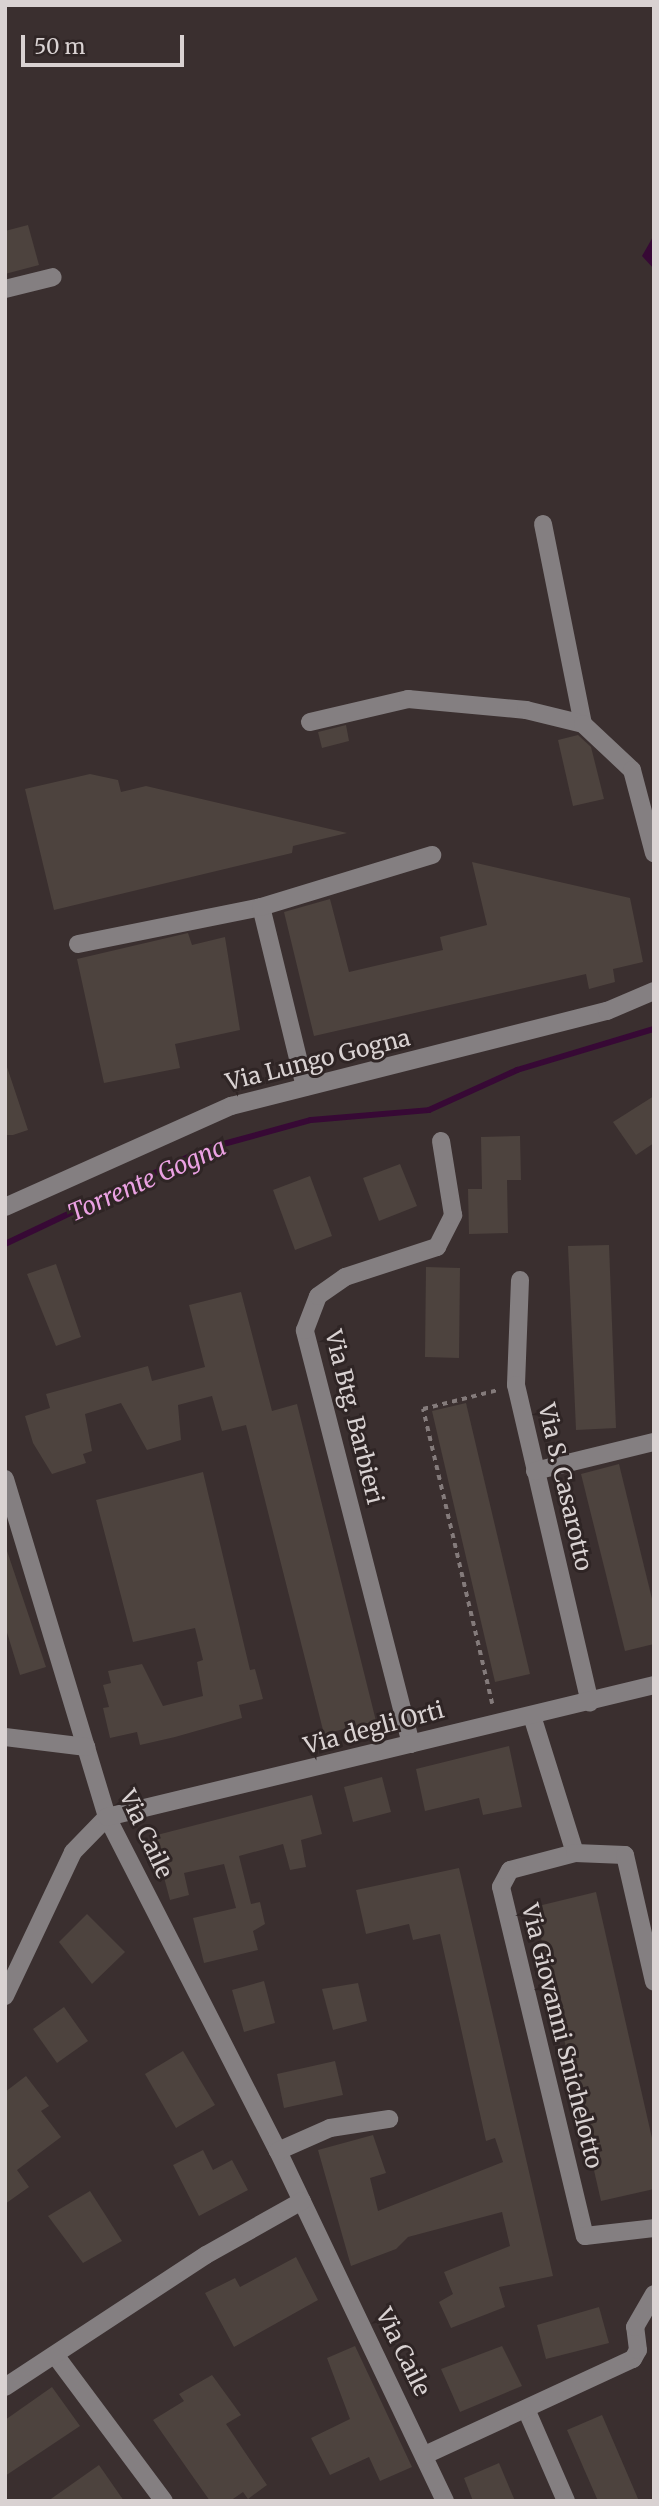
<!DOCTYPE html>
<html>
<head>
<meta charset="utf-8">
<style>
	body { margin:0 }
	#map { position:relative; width:659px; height:2506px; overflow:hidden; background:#3a2f2f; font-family:Merriweather,serif }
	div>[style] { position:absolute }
	.water>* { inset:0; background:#370935 }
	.stream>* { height:6px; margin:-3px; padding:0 3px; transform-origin:3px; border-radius:3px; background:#370935 }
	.building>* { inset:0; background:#4d433e }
	.path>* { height:3.5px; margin-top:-1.75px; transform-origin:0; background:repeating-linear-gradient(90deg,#847b7b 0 5px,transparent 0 10px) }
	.minor>* { height:18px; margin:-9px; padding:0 9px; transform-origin:9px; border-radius:9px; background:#847f81 }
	span { translate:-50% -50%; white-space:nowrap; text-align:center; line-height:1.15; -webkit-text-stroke:6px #2f2525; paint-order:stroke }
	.street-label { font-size:23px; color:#d9d2d2 }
	.water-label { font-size:24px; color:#eba1e3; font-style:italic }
	.frame { position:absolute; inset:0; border:7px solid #d9d2d2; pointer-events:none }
	.scale { position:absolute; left:21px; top:35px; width:163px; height:32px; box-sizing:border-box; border:4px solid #d9d2d2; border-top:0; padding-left:9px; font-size:21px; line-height:24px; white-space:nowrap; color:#d9d2d2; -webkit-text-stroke:5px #2f2525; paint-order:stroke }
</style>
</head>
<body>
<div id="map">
	<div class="water">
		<i style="clip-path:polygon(654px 235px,654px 269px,642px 256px)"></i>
	</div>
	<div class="stream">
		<i style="left:5px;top:1244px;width:221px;rotate:-25.4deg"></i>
		<i style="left:205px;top:1149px;width:110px;rotate:-15.3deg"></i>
		<i style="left:311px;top:1120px;width:118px;rotate:-4.8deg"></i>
		<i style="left:429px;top:1110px;width:97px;rotate:-24.4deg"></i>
		<i style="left:517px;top:1070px;width:143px;rotate:-16.7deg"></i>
	</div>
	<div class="building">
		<i style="clip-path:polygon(28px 225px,39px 265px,5px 274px,5px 231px)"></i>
		<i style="clip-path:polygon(346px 725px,349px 741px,322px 748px,318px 732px)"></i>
		<i style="clip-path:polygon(578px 735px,591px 747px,604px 799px,573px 806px,558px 740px)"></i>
		<i style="clip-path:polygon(90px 774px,118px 780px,121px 792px,146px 786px,347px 833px,293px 846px,292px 853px,54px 910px,25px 789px)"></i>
		<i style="clip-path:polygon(472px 862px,630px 898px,643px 962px,613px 969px,615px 982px,589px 989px,586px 974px,314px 1036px,284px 912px,330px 899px,349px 972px,443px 950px,440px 937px,487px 925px)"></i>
		<i style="clip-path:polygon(188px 933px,192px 945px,225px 937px,240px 1030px,175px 1044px,180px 1068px,104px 1083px,77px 959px)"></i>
		<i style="clip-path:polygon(5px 1061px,28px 1130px,13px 1135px,5px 1135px)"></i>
		<i style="clip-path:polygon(654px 1096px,654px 1143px,636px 1155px,613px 1122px)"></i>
		<i style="clip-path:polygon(520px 1136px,521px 1180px,507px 1180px,508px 1233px,469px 1234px,468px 1189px,482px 1189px,481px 1137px)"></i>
		<i style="clip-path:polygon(400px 1164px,417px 1206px,379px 1221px,363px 1178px)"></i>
		<i style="clip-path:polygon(310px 1176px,332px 1236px,295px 1250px,273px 1190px)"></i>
		<i style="clip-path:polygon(609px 1245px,616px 1428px,576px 1430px,568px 1246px)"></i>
		<i style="clip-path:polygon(56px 1264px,81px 1337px,56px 1346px,27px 1274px)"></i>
		<i style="clip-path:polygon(426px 1267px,460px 1268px,459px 1358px,425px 1357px)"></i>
		<i style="clip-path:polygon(241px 1292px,272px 1411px,297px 1404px,376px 1721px,324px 1734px,246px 1425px,222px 1431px,212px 1396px,178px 1405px,181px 1440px,147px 1450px,121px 1403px,85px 1414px,92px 1451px,83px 1454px,86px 1463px,52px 1474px,33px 1443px,25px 1416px,50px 1408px,46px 1394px,148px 1366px,152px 1381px,205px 1367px,189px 1305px)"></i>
		<i style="clip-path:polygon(466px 1403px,530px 1674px,495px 1682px,432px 1411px)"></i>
		<i style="clip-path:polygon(619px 1464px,654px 1607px,654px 1644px,625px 1651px,581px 1474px)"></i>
		<i style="clip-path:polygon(203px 1472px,250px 1670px,255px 1669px,263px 1699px,239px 1705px,242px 1718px,175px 1737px,140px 1745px,137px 1732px,110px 1738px,103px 1708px,109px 1707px,103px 1685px,111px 1683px,108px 1671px,142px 1664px,163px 1706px,203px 1696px,197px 1662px,203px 1660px,195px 1628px,133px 1642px,96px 1500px)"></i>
		<i style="clip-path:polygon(5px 1545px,46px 1667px,20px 1675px,5px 1626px)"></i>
		<i style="clip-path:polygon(509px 1746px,522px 1807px,483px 1815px,479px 1798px,425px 1811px,416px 1769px)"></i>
		<i style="clip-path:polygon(382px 1777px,391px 1812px,353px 1822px,344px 1787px)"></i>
		<i style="clip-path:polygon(312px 1795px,322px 1834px,301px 1840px,306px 1867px,290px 1870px,283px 1844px,239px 1856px,251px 1904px,260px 1902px,265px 1924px,253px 1931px,258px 1950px,204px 1963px,193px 1918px,236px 1908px,224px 1864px,184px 1873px,189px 1895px,170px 1900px,153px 1836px)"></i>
		<i style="clip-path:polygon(459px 1868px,553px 2276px,499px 2287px,505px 2307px,451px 2328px,439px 2302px,453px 2294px,444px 2272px,510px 2246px,502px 2212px,408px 2237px,396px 2249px,351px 2266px,318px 2150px,373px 2135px,386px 2173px,370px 2178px,378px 2211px,503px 2162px,495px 2138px,486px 2141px,440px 1934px,413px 1940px,409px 1924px,366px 1934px,356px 1890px)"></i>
		<i style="clip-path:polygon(596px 1892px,654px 2147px,654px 2189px,601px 2201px,534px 1907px)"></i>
		<i style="clip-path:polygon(87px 1914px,125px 1952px,92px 1984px,59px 1942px)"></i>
		<i style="clip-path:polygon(264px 1981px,275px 2023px,244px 2032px,232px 1990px)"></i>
		<i style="clip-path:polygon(358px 1983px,367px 2021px,333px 2030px,322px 1989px)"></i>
		<i style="clip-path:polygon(64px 2007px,88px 2041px,57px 2063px,33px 2029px)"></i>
		<i style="clip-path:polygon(183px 2051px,215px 2105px,176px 2128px,145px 2074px)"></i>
		<i style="clip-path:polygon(335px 2061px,343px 2095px,284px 2108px,277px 2074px)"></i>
		<i style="clip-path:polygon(26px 2076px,49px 2106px,41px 2111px,61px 2137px,17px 2170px,29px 2187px,5px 2204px,5px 2092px)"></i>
		<i style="clip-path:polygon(203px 2150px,213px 2170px,232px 2160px,248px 2190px,199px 2216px,173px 2165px)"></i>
		<i style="clip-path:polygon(90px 2191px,122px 2241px,83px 2263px,48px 2216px)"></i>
		<i style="clip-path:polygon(296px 2257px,318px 2300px,234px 2347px,205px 2293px,235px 2278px,240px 2287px)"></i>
		<i style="clip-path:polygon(599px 2307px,609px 2343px,546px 2359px,537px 2325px)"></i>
		<i style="clip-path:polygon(355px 2346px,412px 2467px,380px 2481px,369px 2457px,330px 2475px,311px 2438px,350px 2419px,327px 2358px)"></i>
		<i style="clip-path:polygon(502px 2346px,522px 2386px,460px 2412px,441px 2369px)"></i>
		<i style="clip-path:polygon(212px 2375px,241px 2415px,226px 2424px,267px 2485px,248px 2499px,243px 2492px,230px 2501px,210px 2501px,153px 2420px,184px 2401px,179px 2394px)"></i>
		<i style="clip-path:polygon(52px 2387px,80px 2426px,5px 2476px,5px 2420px)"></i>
		<i style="clip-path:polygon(602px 2415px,639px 2501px,598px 2501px,567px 2430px)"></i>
		<i style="clip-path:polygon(499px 2463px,515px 2501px,473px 2501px,464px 2478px)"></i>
		<i style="clip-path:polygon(99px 2465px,124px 2501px,48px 2501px)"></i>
	</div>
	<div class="path">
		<i style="left:492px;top:1704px;width:303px;rotate:-103.2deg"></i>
		<i style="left:423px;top:1409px;width:77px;rotate:-14.2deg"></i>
	</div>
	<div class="minor">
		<i style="left:5px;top:289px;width:49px;rotate:-14deg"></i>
		<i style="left:543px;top:524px;width:204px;rotate:78.7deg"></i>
		<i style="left:310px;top:722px;width:101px;rotate:-13.2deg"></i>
		<i style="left:408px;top:699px;width:119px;rotate:5.3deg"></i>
		<i style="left:526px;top:710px;width:59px;rotate:13.8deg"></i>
		<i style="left:583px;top:724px;width:67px;rotate:43.2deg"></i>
		<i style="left:632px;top:770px;width:86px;rotate:75.2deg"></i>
		<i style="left:78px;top:944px;width:187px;rotate:-11.4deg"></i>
		<i style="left:305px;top:1087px;width:185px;rotate:-103.7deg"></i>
		<i style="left:261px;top:907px;width:179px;rotate:-16.9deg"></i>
		<i style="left:5px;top:1207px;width:248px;rotate:-24.1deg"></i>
		<i style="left:231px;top:1106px;width:388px;rotate:-14.2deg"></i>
		<i style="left:607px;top:1011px;width:51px;rotate:-23.1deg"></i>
		<i style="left:520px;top:1280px;width:105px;rotate:92.2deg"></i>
		<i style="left:516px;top:1385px;width:326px;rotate:76.9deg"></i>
		<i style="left:535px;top:1471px;width:122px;rotate:-13.7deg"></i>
		<i style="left:5px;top:1479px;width:353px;rotate:73.2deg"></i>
		<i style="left:107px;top:1817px;width:375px;rotate:62.9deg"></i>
		<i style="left:278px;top:2151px;width:388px;rotate:64.5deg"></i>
		<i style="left:533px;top:1719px;width:140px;rotate:72.6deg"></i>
		<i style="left:575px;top:1853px;width:67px;rotate:165.3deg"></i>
		<i style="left:510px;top:1870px;width:19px;rotate:118deg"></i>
		<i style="left:501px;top:1887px;width:359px;rotate:76.5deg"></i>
		<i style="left:585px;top:2236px;width:69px;rotate:-6.6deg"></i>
		<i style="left:5px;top:1737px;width:82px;rotate:7deg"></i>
		<i style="left:411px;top:1744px;width:427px;rotate:-104.4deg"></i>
		<i style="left:305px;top:1330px;width:36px;rotate:-69deg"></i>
		<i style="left:318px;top:1296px;width:33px;rotate:-35deg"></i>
		<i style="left:345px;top:1277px;width:97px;rotate:-18.1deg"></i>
		<i style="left:437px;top:1247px;width:36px;rotate:-63deg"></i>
		<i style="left:453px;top:1215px;width:75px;rotate:-99.2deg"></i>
		<i style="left:575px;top:1853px;width:50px;rotate:2.3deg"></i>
		<i style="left:625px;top:1855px;width:130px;rotate:77.1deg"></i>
		<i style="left:5px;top:1996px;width:159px;rotate:-64.7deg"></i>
		<i style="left:73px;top:1852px;width:49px;rotate:-45.8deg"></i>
		<i style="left:107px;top:1817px;width:563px;rotate:-13.57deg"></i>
		<i style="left:278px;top:2151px;width:57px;rotate:-23.9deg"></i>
		<i style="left:330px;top:2128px;width:60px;rotate:-8.7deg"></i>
		<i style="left:55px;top:2355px;width:182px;rotate:53.3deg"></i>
		<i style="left:5px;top:2387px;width:240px;rotate:-33.3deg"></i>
		<i style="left:206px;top:2255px;width:110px;rotate:-29.4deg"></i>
		<i style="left:526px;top:2409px;width:100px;rotate:66.5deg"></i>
		<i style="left:425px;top:2455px;width:229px;rotate:-24.8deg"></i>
		<i style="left:633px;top:2359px;width:10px;rotate:-61deg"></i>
		<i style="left:638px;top:2350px;width:23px;rotate:-97deg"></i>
		<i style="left:635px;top:2327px;width:38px;rotate:-60deg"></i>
	</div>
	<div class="street-label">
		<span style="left:318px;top:1060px;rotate:-14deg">Via Lungo Gogna</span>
		<span style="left:354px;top:1417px;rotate:76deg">Via Btg. Barbieri</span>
		<span style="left:565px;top:1487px;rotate:77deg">Via S. Casarotto</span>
		<span style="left:374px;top:1728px;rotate:-15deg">Via degli Orti</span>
		<span style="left:146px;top:1834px;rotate:65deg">Via Caile</span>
		<span style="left:562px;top:2036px;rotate:76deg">Via Giovanni Snichelotto</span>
		<span style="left:403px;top:2352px;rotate:64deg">Via Caile</span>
	</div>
	<div class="water-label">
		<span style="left:147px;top:1180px;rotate:-24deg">Torrente Gogna</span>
	</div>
	<div class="frame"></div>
	<div class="scale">50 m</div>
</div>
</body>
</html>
